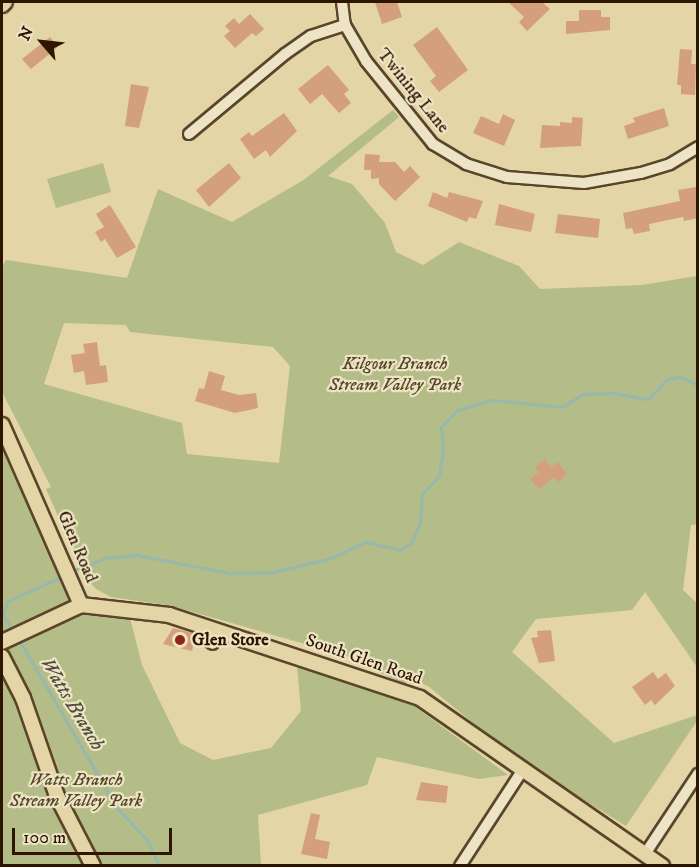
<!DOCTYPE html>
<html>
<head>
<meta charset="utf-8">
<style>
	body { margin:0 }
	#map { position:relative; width:699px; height:867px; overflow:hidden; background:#e3d5a6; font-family:"IM FELL DW Pica",serif }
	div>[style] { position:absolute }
	.green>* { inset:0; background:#b4bd87 }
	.stream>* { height:3px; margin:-1.5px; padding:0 1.5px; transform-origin:1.5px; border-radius:1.5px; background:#96b8ae }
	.building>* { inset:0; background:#d39f7d }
	.roads { filter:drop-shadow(2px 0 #5b452a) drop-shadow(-2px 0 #5b452a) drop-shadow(0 2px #5b452a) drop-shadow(0 -2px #5b452a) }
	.minor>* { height:10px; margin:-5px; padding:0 5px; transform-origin:5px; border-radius:5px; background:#ede4c5 }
	.major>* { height:14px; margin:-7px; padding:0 7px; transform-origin:7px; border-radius:7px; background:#e3d5a6 }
	.dots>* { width:16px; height:16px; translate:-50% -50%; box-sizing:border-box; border:3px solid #ede4c5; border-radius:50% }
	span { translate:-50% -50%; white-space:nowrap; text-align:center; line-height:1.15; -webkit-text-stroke:4.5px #ede4c5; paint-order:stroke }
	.street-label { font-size:18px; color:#2e1500 }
	.park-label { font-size:18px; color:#564728; font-style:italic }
	.poi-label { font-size:18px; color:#2e1500; font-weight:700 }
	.left { translate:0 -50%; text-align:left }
	.water-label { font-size:20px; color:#524e3d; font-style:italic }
	.frame { position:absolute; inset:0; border:3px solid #2e1500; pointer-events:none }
	.north { position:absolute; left:12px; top:12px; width:60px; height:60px; -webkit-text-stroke:4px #ede4c5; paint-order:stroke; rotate:298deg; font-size:16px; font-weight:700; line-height:24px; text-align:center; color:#2e1500 }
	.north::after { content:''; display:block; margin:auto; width:21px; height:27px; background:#2e1500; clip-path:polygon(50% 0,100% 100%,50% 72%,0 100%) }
	.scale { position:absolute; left:12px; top:828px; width:160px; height:27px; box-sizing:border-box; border:3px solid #2e1500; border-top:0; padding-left:8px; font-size:18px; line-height:21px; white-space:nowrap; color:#2e1500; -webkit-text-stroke:4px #ede4c5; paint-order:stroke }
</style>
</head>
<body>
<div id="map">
	<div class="green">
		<i style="clip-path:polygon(evenodd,393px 110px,399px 117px,328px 176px,352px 184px,385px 223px,396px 252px,423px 265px,459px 242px,519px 266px,540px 289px,642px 285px,697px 276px,698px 524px,691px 525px,683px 590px,697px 603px,697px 667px,645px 592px,632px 610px,536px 619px,512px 652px,614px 743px,697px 715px,697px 721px,626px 826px,513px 756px,428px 686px,408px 678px,406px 684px,354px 662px,354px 658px,172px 606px,111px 597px,96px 589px,85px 577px,46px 489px,51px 487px,2px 392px,2px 267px,6px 260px,127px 278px,158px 189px,232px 222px,305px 179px,393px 110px,64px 323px,126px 325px,130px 332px,273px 347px,290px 366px,279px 463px,187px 454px,182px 423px,44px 384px,64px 323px)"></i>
		<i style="clip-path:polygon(103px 163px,111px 192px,56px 208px,47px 179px)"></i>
		<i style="clip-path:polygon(2px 425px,81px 605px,128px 610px,142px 665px,180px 743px,213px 760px,271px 748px,301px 711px,297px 666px,406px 700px,508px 775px,479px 779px,377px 757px,367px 785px,258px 815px,261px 865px,2px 865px)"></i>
	</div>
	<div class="stream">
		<i style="left:77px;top:569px;width:31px;rotate:-21deg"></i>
		<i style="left:106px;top:558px;width:31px;rotate:-6deg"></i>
		<i style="left:137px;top:555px;width:95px;rotate:11deg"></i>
		<i style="left:230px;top:573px;width:44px;rotate:-1.3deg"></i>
		<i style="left:274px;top:572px;width:59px;rotate:-13.8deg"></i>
		<i style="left:331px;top:558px;width:38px;rotate:-25deg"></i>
		<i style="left:366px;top:542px;width:35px;rotate:13deg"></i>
		<i style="left:400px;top:550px;width:13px;rotate:-32deg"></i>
		<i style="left:411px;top:543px;width:22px;rotate:-66deg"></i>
		<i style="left:420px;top:523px;width:29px;rotate:-86deg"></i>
		<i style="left:422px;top:494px;width:25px;rotate:-47deg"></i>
		<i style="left:439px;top:476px;width:29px;rotate:-82deg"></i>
		<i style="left:443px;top:447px;width:20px;rotate:-96deg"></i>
		<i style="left:441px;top:427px;width:23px;rotate:-47deg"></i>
		<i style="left:457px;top:410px;width:37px;rotate:-16deg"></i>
		<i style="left:493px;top:400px;width:69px;rotate:5.8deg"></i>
		<i style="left:562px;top:407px;width:25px;rotate:-32deg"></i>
		<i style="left:583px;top:394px;width:30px;rotate:-2deg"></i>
		<i style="left:613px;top:393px;width:36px;rotate:10deg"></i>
		<i style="left:648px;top:399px;width:28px;rotate:-46deg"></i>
		<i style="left:667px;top:379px;width:13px;rotate:-9deg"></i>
		<i style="left:680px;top:377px;width:20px;rotate:24deg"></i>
		<i style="left:2px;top:614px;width:22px;rotate:56deg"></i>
		<i style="left:2px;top:615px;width:15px;rotate:-67deg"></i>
		<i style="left:8px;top:601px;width:58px;rotate:-24.4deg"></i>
		<i style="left:18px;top:638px;width:197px;rotate:59.8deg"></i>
		<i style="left:117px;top:808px;width:44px;rotate:46.8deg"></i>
		<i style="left:147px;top:840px;width:29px;rotate:65deg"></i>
	</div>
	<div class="building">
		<i style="clip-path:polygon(375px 2px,397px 2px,402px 17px,382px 24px)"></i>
		<i style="clip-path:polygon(508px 2px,542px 2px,550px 9px,527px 31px,519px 22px,524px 17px)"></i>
		<i style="clip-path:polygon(579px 10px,601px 10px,601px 17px,610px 17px,610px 30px,566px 34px,566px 21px,579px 21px)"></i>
		<i style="clip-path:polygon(250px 14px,264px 29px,256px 36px,252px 33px,235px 48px,224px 36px,230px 31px,225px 26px,234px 18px,239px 24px)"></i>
		<i style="clip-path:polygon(437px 27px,468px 70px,439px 92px,430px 81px,436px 76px,413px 45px)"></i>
		<i style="clip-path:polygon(50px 37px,58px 47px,31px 69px,22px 59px)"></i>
		<i style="clip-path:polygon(680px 49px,692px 50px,691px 64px,696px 64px,695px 95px,681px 94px,681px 85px,677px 85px)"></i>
		<i style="clip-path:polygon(328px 65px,349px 90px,344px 94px,351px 103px,339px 113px,322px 94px,310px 104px,298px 89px)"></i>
		<i style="clip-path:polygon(131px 84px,149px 87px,139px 128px,125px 126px)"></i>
		<i style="clip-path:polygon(664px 108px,669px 126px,628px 139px,624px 126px,635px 122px,633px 118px)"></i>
		<i style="clip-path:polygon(284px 113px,297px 131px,270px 157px,266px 150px,254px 159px,240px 139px,249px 132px,252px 136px)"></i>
		<i style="clip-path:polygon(503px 114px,515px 120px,504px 146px,473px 133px,481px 116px,499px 124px)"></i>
		<i style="clip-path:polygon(572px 117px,583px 118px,581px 146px,540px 148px,542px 125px,560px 126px,560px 122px,572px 123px)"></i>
		<i style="clip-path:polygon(365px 154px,380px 155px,379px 162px,395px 162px,404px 172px,410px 166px,420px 177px,395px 201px,379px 184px,379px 178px,371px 179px,371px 170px,364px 170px)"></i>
		<i style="clip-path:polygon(229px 163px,241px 178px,209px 207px,196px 190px)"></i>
		<i style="clip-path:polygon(696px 187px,698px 218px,684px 221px,683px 217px,649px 224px,650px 231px,634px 234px,632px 228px,626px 229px,623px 213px,680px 201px,678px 190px)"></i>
		<i style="clip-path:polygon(433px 192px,447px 198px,449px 192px,483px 201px,476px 219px,469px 217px,467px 222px,428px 206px)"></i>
		<i style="clip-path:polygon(499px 204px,535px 214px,531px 232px,495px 225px)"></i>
		<i style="clip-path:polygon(110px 205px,136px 247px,117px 258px,105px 239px,101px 242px,95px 232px,104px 227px,96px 214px)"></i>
		<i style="clip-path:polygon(558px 214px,600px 219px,598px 238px,555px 233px)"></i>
		<i style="clip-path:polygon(97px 342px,100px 366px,106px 365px,108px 382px,86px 385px,84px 371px,74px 373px,71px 355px,85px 353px,83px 344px)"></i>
		<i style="clip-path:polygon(209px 371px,225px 376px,221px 390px,239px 395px,256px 393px,258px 408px,235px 413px,195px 401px,199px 388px,204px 389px)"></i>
		<i style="clip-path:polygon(545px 459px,551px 467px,558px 462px,567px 474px,558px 482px,554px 477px,539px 489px,530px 479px,539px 472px,535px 467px)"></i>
		<i style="clip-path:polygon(173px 628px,196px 634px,192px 651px,163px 644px)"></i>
		<i style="clip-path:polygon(551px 630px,555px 661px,539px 663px,531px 638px,538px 637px,537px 631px)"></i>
		<i style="clip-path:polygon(653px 672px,658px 679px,666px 673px,675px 686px,655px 705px,651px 700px,645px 705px,632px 687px)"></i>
		<i style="clip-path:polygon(421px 782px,448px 786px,446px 803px,416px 800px)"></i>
		<i style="clip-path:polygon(311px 813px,320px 815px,315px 839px,330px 842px,327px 859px,301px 854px)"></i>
	</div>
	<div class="roads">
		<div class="minor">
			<i style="left:342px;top:2px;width:23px;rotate:83deg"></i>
			<i style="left:345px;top:25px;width:42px;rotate:59.7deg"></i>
			<i style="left:366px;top:61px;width:107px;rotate:51.1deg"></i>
			<i style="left:433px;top:144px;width:39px;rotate:31deg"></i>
			<i style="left:466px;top:164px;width:43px;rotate:17.6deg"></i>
			<i style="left:507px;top:177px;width:77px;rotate:4.5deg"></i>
			<i style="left:584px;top:183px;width:58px;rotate:-10deg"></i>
			<i style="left:641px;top:173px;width:30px;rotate:-17deg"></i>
			<i style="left:670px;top:164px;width:33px;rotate:-31deg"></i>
			<i style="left:189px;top:134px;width:125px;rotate:-39.8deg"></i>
			<i style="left:285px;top:54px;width:32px;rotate:-35deg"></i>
			<i style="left:311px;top:36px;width:36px;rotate:-18deg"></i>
			<i style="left:205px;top:627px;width:10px;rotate:96deg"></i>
			<i style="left:204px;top:637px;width:11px;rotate:38deg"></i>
			<i style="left:645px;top:854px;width:96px;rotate:-56.5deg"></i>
			<i style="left:460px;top:866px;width:113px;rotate:-56.9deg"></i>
		</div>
		<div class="major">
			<i style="left:2px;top:5px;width:4px;rotate:-45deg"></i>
			<i style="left:2px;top:425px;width:197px;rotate:66.3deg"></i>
			<i style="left:81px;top:605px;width:89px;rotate:6.5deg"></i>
			<i style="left:169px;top:615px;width:264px;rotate:18.3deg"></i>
			<i style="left:420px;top:698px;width:295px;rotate:34.8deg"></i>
			<i style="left:2px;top:642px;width:87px;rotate:-25.1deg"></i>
			<i style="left:2px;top:657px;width:46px;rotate:62.9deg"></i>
			<i style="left:23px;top:698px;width:104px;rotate:70.9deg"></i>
			<i style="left:57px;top:796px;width:79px;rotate:62.8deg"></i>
		</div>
	</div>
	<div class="dots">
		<i style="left:180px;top:640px;background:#8f2418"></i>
	</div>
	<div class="street-label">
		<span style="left:413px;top:91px;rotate:51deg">Twining Lane</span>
		<span style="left:77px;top:547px;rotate:67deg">Glen Road</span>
		<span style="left:364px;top:660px;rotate:19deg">South Glen Road</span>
	</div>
	<div class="park-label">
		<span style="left:395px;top:375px">Kilgour Branch<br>Stream Valley Park</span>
		<span style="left:76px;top:791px">Watts Branch<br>Stream Valley Park</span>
	</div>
	<div class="poi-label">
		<span class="left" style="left:192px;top:640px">Glen Store</span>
	</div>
	<div class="water-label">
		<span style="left:72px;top:704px;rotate:59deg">Watts Branch</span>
	</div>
	<div class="frame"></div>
	<div class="north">N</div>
	<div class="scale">100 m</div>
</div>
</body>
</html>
